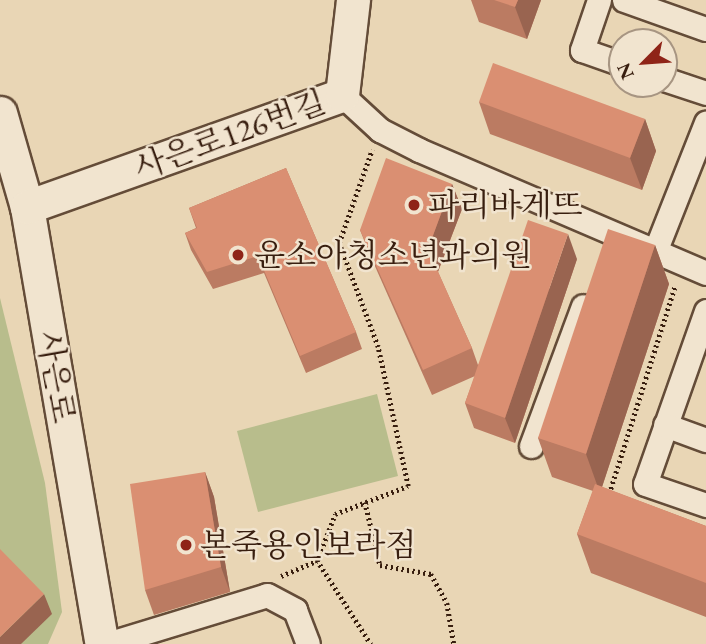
<!DOCTYPE html>
<html>
<head>
<meta charset="utf-8">
<style>
	body { margin:0 }
	#map { position:relative; width:706px; height:644px; overflow:hidden; background:#e9d6b5; font-family:"EB Garamond","Noto Serif KR",serif }
	div>[style] { position:absolute }
	.green>* { inset:0; background:#b8bd8c }
	.path>* { height:4.5px; margin-top:-2.25px; transform-origin:0; background:repeating-linear-gradient(90deg,#381e0f 0 2px,transparent 0 5.5px) }
	.roads { filter:drop-shadow(2px 0 #644c38) drop-shadow(-2px 0 #644c38) drop-shadow(0 2px #644c38) drop-shadow(0 -2px #644c38) }
	.street>* { height:23px; margin:-11.5px; padding:0 11.5px; transform-origin:11.5px; border-radius:11.5px; background:#f1e4cf }
	.secondary>* { height:33px; margin:-16.5px; padding:0 16.5px; transform-origin:16.5px; border-radius:16.5px; background:#f1e4cf }
	.wall>* { inset:0; background:#bb7b62 }
	.shaded-wall>* { inset:0; background:#996450 }
	.building>* { inset:0; background:#da8f72 }
	.dots>* { width:19px; height:19px; translate:-50% -50%; box-sizing:border-box; border:4px solid #f1e4cf; border-radius:50% }
	span { translate:-50% -50%; white-space:nowrap; text-align:center; line-height:1.15; -webkit-text-stroke:5px #f1e4cf; paint-order:stroke }
	.street-label { font-size:32px; color:#381e0f }
	.poi-label { font-size:32px; color:#381e0f }
	.left { translate:0 -50%; text-align:left }
	.north { position:absolute; left:608px; top:28px; width:70px; height:70px; box-sizing:border-box; background:#f1e4cf; border:2px solid #a79582; border-radius:50%; rotate:245deg; font-size:19px; font-weight:700; line-height:28px; text-align:center; color:#381e0f }
	.north::after { content:''; display:block; margin:auto; width:24px; height:32px; background:#8f2418; clip-path:polygon(50% 0,100% 100%,50% 72%,0 100%) }
</style>
</head>
<body>
<div id="map">
	<div class="green">
		<i style="clip-path:polygon(0 298px,45px 483px,62px 612px,48px 644px,0 644px)"></i>
		<i style="clip-path:polygon(377px 394px,398px 476px,258px 512px,237px 431px)"></i>
	</div>
	<div class="path">
		<i style="left:609px;top:494px;width:218px;rotate:-72.4deg"></i>
		<i style="left:365px;top:502px;width:65px;rotate:76.6deg"></i>
		<i style="left:380px;top:565px;width:52px;rotate:10deg"></i>
		<i style="left:431px;top:574px;width:33px;rotate:61deg"></i>
		<i style="left:447px;top:603px;width:42px;rotate:80.3deg"></i>
		<i style="left:317px;top:560px;width:100px;rotate:57.3deg"></i>
		<i style="left:281px;top:576px;width:39px;rotate:-23deg"></i>
		<i style="left:317px;top:561px;width:50px;rotate:-69deg"></i>
		<i style="left:335px;top:514px;width:78px;rotate:-21deg"></i>
		<i style="left:408px;top:486px;width:142px;rotate:-102.2deg"></i>
		<i style="left:378px;top:347px;width:111px;rotate:-110.6deg"></i>
		<i style="left:339px;top:243px;width:99px;rotate:-70.5deg"></i>
	</div>
	<div class="roads">
		<div class="street">
			<i style="left:599px;top:0;width:53px;rotate:108.8deg"></i>
			<i style="left:582px;top:50px;width:42px;rotate:19.3deg"></i>
			<i style="left:624px;top:0;width:87px;rotate:19.5deg"></i>
			<i style="left:664px;top:79px;width:44px;rotate:18.4deg"></i>
			<i style="left:342px;top:95px;width:52px;rotate:42.6deg"></i>
			<i style="left:380px;top:130px;width:44px;rotate:27.1deg"></i>
			<i style="left:419px;top:150px;width:312px;rotate:23.2deg"></i>
			<i style="left:656px;top:249px;width:136px;rotate:-68.4deg"></i>
			<i style="left:706px;top:311px;width:183px;rotate:109.4deg"></i>
			<i style="left:645px;top:484px;width:65px;rotate:19deg"></i>
			<i style="left:665px;top:425px;width:44px;rotate:20.1deg"></i>
			<i style="left:531px;top:446px;width:149px;rotate:-69.6deg"></i>
			<i style="left:107px;top:644px;width:167px;rotate:-17deg"></i>
			<i style="left:267px;top:595px;width:32px;rotate:28deg"></i>
			<i style="left:295px;top:610px;width:36px;rotate:69deg"></i>
		</div>
		<div class="secondary">
			<i style="left:0;top:113px;width:98px;rotate:74deg"></i>
			<i style="left:27px;top:207px;width:443px;rotate:80.3deg"></i>
			<i style="left:27px;top:207px;width:334px;rotate:-19.6deg"></i>
			<i style="left:342px;top:95px;width:96px;rotate:-83.4deg"></i>
		</div>
	</div>
	<div class="wall">
		<i style="clip-path:polygon(471px 0,541px 0,527px 39px,479px 22px)"></i>
		<i style="clip-path:polygon(479px 102px,645px 119px,656px 151px,642px 190px,490px 134px)"></i>
		<i style="clip-path:polygon(286px 168px,356px 332px,362px 349px,306px 373px,264px 273px,213px 289px,191px 250px,185px 233px,196px 228px,189px 208px)"></i>
		<i style="clip-path:polygon(452px 184px,462px 209px,438px 272px,472px 348px,478px 365px,577px 259px,515px 443px,474px 428px,465px 403px,475px 376px,432px 395px,370px 255px,360px 230px)"></i>
		<i style="clip-path:polygon(655px 245px,669px 284px,602px 487px,706px 526px,706px 617px,591px 573px,577px 534px,593px 491px,552px 477px,538px 438px)"></i>
		<i style="clip-path:polygon(205px 472px,214px 497px,230px 592px,154px 615px,145px 590px)"></i>
	</div>
	<div class="shaded-wall">
		<i style="clip-path:polygon(518px 0,541px 0,527px 39px,515px 7px)"></i>
		<i style="clip-path:polygon(645px 119px,656px 151px,642px 190px,630px 158px)"></i>
		<i style="clip-path:polygon(452px 184px,462px 209px,437px 274px,428px 249px)"></i>
		<i style="clip-path:polygon(568px 234px,577px 259px,515px 443px,505px 418px)"></i>
		<i style="clip-path:polygon(655px 245px,669px 284px,600px 493px,586px 454px)"></i>
		<i style="clip-path:polygon(205px 472px,214px 497px,230px 592px,221px 567px)"></i>
		<i style="clip-path:polygon(44px 594px,52px 614px,21px 644px,0 644px,0 637px)"></i>
	</div>
	<div class="building">
		<i style="clip-path:polygon(494px 0,518px 0,515px 7px)"></i>
		<i style="clip-path:polygon(493px 63px,645px 119px,630px 158px,479px 102px)"></i>
		<i style="clip-path:polygon(386px 158px,452px 184px,428px 249px,472px 348px,423px 370px,360px 230px)"></i>
		<i style="clip-path:polygon(286px 168px,356px 332px,300px 356px,258px 256px,207px 272px,185px 233px,197px 228px,189px 208px)"></i>
		<i style="clip-path:polygon(528px 220px,568px 234px,505px 418px,465px 403px)"></i>
		<i style="clip-path:polygon(608px 229px,655px 245px,586px 454px,538px 438px)"></i>
		<i style="clip-path:polygon(205px 472px,221px 567px,145px 590px,130px 484px)"></i>
		<i style="clip-path:polygon(595px 484px,706px 526px,706px 583px,577px 534px)"></i>
		<i style="clip-path:polygon(0 549px,44px 594px,0 637px)"></i>
	</div>
	<div class="dots">
		<i style="left:414px;top:205px;background:#8f2418"></i>
		<i style="left:238px;top:255px;background:#8f2418"></i>
		<i style="left:186px;top:545px;background:#8f2418"></i>
	</div>
	<div class="street-label">
		<span style="left:230px;top:135px;rotate:-20deg">사은로126번길</span>
		<span style="left:56px;top:377px;rotate:80deg">사은로</span>
	</div>
	<div class="poi-label">
		<span class="left" style="left:428px;top:205px">파리바게뜨</span>
		<span class="left" style="left:254px;top:255px">윤소아청소년과의원</span>
		<span class="left" style="left:200px;top:545px">본죽용인보라점</span>
	</div>
	<div class="north">N</div>
</div>
</body>
</html>
